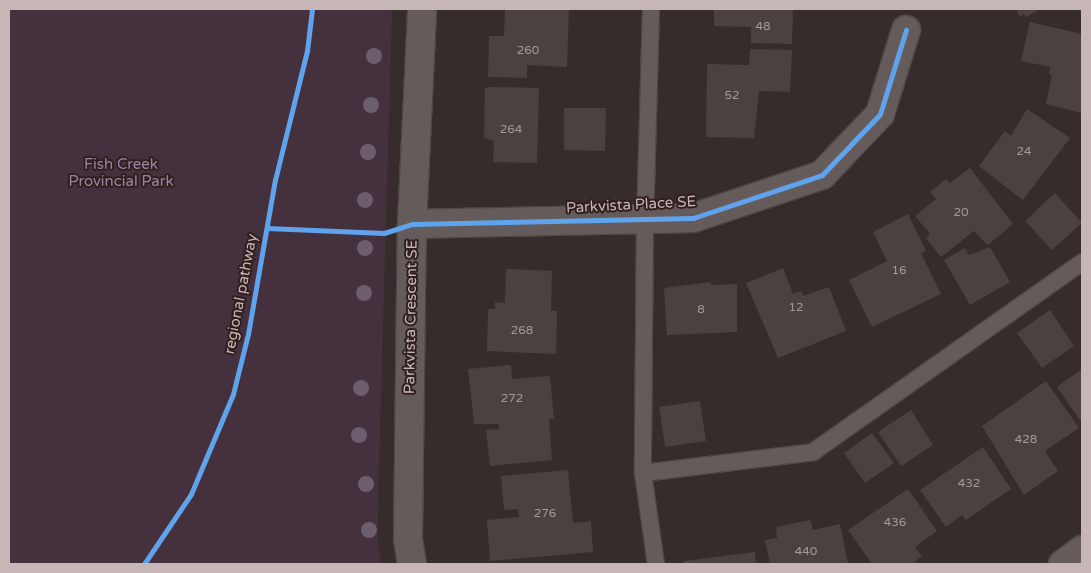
<!DOCTYPE html>
<html>
<head>
<meta charset="utf-8">
<style>
	body { margin:0 }
	#map { position:relative; width:1091px; height:573px; overflow:hidden; background:#372c2c; font-family:"Varela Round",sans-serif }
	div>[style] { position:absolute }
	.green>* { inset:0; background:#45313e }
	.building>* { inset:0; background:#4b4141 }
	.roads { filter:drop-shadow(1px 0 #504848) drop-shadow(-1px 0 #504848) drop-shadow(0 1px #504848) drop-shadow(0 -1px #504848) }
	.lane>* { height:16px; margin:-8px; padding:0 8px; transform-origin:8px; border-radius:8px; background:#655b5b }
	.street>* { height:28px; margin:-14px; padding:0 14px; transform-origin:14px; border-radius:14px; background:#655b5b }
	.cycleway>* { height:5px; margin:-2.5px; padding:0 2.5px; transform-origin:2.5px; border-radius:2.5px; background:#60a3ed }
	.trees>* { width:16px; height:16px; margin:-8px; border-radius:50%; background:#6c5d6f }
	span { translate:-50% -50%; white-space:nowrap; text-align:center; line-height:1.15; -webkit-text-stroke:4px #311f20; paint-order:stroke }
	.number-label { font-size:12px; color:#a89999 }
	.number-label span { -webkit-text-stroke-width:0 }
	.park-label { font-size:15px; color:#9885a5 }
	.street-label { font-size:15px; color:#c7b6b6 }
	.frame { position:absolute; inset:0; border:10px solid #c7b6b6; pointer-events:none }
</style>
</head>
<body>
<div id="map">
	<div class="green">
		<i style="clip-path:polygon(9px 9px,392px 9px,377px 537px,382px 564px,9px 564px)"></i>
	</div>
	<div class="building">
		<i style="clip-path:polygon(505px 9px,569px 9px,567px 67px,527px 65px,527px 78px,488px 77px,489px 36px,504px 36px)"></i>
		<i style="clip-path:polygon(714px 9px,793px 9px,792px 44px,751px 43px,751px 27px,714px 26px)"></i>
		<i style="clip-path:polygon(1016px 9px,1040px 9px,1026px 17px,1024px 14px,1020px 17px)"></i>
		<i style="clip-path:polygon(1030px 22px,1082px 34px,1082px 113px,1046px 104px,1052px 75px,1049px 74px,1050px 67px,1021px 61px)"></i>
		<i style="clip-path:polygon(750px 49px,792px 50px,790px 92px,759px 91px,754px 138px,706px 137px,707px 64px,749px 65px)"></i>
		<i style="clip-path:polygon(490px 87px,539px 88px,537px 163px,493px 162px,494px 141px,484px 138px,485px 88px)"></i>
		<i style="clip-path:polygon(564px 108px,606px 108px,605px 151px,564px 150px)"></i>
		<i style="clip-path:polygon(1027px 109px,1070px 138px,1023px 200px,979px 166px,1005px 131px,1011px 136px)"></i>
		<i style="clip-path:polygon(970px 168px,1013px 224px,988px 245px,974px 231px,941px 257px,926px 238px,930px 234px,915px 216px,936px 199px,930px 192px,946px 179px,950px 183px)"></i>
		<i style="clip-path:polygon(1055px 193px,1082px 223px,1052px 250px,1025px 221px)"></i>
		<i style="clip-path:polygon(908px 214px,926px 251px,921px 253px,941px 294px,872px 327px,849px 280px,887px 261px,873px 232px)"></i>
		<i style="clip-path:polygon(990px 247px,1010px 282px,970px 305px,944px 260px,965px 248px,969px 255px)"></i>
		<i style="clip-path:polygon(783px 268px,793px 294px,801px 291px,803px 296px,829px 287px,846px 331px,778px 358px,746px 283px)"></i>
		<i style="clip-path:polygon(506px 269px,552px 271px,551px 311px,557px 311px,556px 354px,487px 351px,488px 309px,495px 309px,495px 302px,505px 303px)"></i>
		<i style="clip-path:polygon(711px 282px,711px 285px,737px 284px,737px 332px,667px 335px,664px 288px)"></i>
		<i style="clip-path:polygon(1050px 310px,1074px 346px,1042px 368px,1017px 333px)"></i>
		<i style="clip-path:polygon(511px 365px,512px 379px,550px 376px,554px 419px,549px 419px,552px 460px,490px 466px,486px 430px,499px 429px,499px 424px,474px 424px,468px 369px)"></i>
		<i style="clip-path:polygon(1082px 369px,1082px 423px,1057px 387px)"></i>
		<i style="clip-path:polygon(1046px 381px,1079px 428px,1045px 451px,1058px 471px,1024px 495px,982px 426px)"></i>
		<i style="clip-path:polygon(700px 401px,706px 441px,665px 447px,659px 407px)"></i>
		<i style="clip-path:polygon(911px 410px,933px 445px,901px 466px,878px 432px)"></i>
		<i style="clip-path:polygon(872px 433px,894px 463px,865px 483px,844px 453px)"></i>
		<i style="clip-path:polygon(983px 447px,1011px 489px,966px 520px,962px 515px,946px 527px,920px 490px)"></i>
		<i style="clip-path:polygon(568px 470px,573px 523px,591px 521px,593px 552px,490px 561px,487px 520px,519px 517px,518px 509px,504px 510px,501px 476px)"></i>
		<i style="clip-path:polygon(908px 489px,937px 531px,915px 547px,922px 556px,915px 561px,917px 564px,872px 564px,848px 530px)"></i>
		<i style="clip-path:polygon(810px 520px,813px 530px,840px 524px,848px 564px,770px 564px,765px 540px,777px 538px,776px 527px)"></i>
		<i style="clip-path:polygon(755px 552px,756px 564px,683px 564px,683px 561px)"></i>
	</div>
	<div class="roads">
		<div class="lane">
			<i style="left:651px;top:9px;width:211px;rotate:91.6deg"></i>
			<i style="left:645px;top:220px;width:253px;rotate:90.5deg"></i>
			<i style="left:643px;top:473px;width:92px;rotate:81.9deg"></i>
			<i style="left:643px;top:473px;width:171px;rotate:-7deg"></i>
			<i style="left:813px;top:452px;width:329px;rotate:-35.2deg"></i>
		</div>
		<div class="street">
			<i style="left:412px;top:224px;width:281px;rotate:-1.2deg"></i>
			<i style="left:693px;top:218px;width:136px;rotate:-18.4deg"></i>
			<i style="left:822px;top:175px;width:84px;rotate:-46.4deg"></i>
			<i style="left:880px;top:114px;width:88px;rotate:-72.8deg"></i>
			<i style="left:412px;top:564px;width:26px;rotate:-99deg"></i>
			<i style="left:408px;top:538px;width:314px;rotate:-89.3deg"></i>
			<i style="left:412px;top:224px;width:215px;rotate:-87.3deg"></i>
			<i style="left:1063px;top:564px;width:24px;rotate:-36deg"></i>
		</div>
	</div>
	<div class="cycleway">
		<i style="left:267px;top:228px;width:117px;rotate:2.4deg"></i>
		<i style="left:384px;top:233px;width:29px;rotate:-18deg"></i>
		<i style="left:412px;top:224px;width:281px;rotate:-1.2deg"></i>
		<i style="left:693px;top:218px;width:136px;rotate:-18.4deg"></i>
		<i style="left:822px;top:175px;width:84px;rotate:-46.4deg"></i>
		<i style="left:880px;top:114px;width:88px;rotate:-72.8deg"></i>
		<i style="left:144px;top:564px;width:84px;rotate:-56.1deg"></i>
		<i style="left:191px;top:494px;width:108px;rotate:-67.2deg"></i>
		<i style="left:233px;top:394px;width:62px;rotate:-76deg"></i>
		<i style="left:248px;top:334px;width:156px;rotate:-80.1deg"></i>
		<i style="left:275px;top:180px;width:133px;rotate:-76.1deg"></i>
		<i style="left:307px;top:51px;width:42px;rotate:-83.2deg"></i>
	</div>
	<div class="trees">
		<i style="left:374px;top:56px"></i>
		<i style="left:371px;top:105px"></i>
		<i style="left:368px;top:152px"></i>
		<i style="left:365px;top:200px"></i>
		<i style="left:365px;top:248px"></i>
		<i style="left:364px;top:293px"></i>
		<i style="left:361px;top:388px"></i>
		<i style="left:359px;top:435px"></i>
		<i style="left:366px;top:484px"></i>
		<i style="left:369px;top:530px"></i>
	</div>
	<div class="number-label">
		<span style="left:763px;top:27px">48</span>
		<span style="left:528px;top:51px">260</span>
		<span style="left:732px;top:96px">52</span>
		<span style="left:511px;top:130px">264</span>
		<span style="left:1024px;top:152px">24</span>
		<span style="left:961px;top:213px">20</span>
		<span style="left:899px;top:271px">16</span>
		<span style="left:796px;top:308px">12</span>
		<span style="left:701px;top:310px">8</span>
		<span style="left:522px;top:331px">268</span>
		<span style="left:512px;top:399px">272</span>
		<span style="left:1026px;top:440px">428</span>
		<span style="left:969px;top:484px">432</span>
		<span style="left:545px;top:514px">276</span>
		<span style="left:895px;top:523px">436</span>
		<span style="left:806px;top:552px">440</span>
	</div>
	<div class="park-label">
		<span style="left:121px;top:173px">Fish Creek<br>Provincial Park</span>
	</div>
	<div class="street-label">
		<span style="left:631px;top:205px;rotate:-3deg">Parkvista Place SE</span>
		<span style="left:241px;top:294px;rotate:-79deg">regional pathway</span>
		<span style="left:411px;top:317px;rotate:-89deg">Parkvista Crescent SE</span>
	</div>
	<div class="frame"></div>
</div>
</body>
</html>
